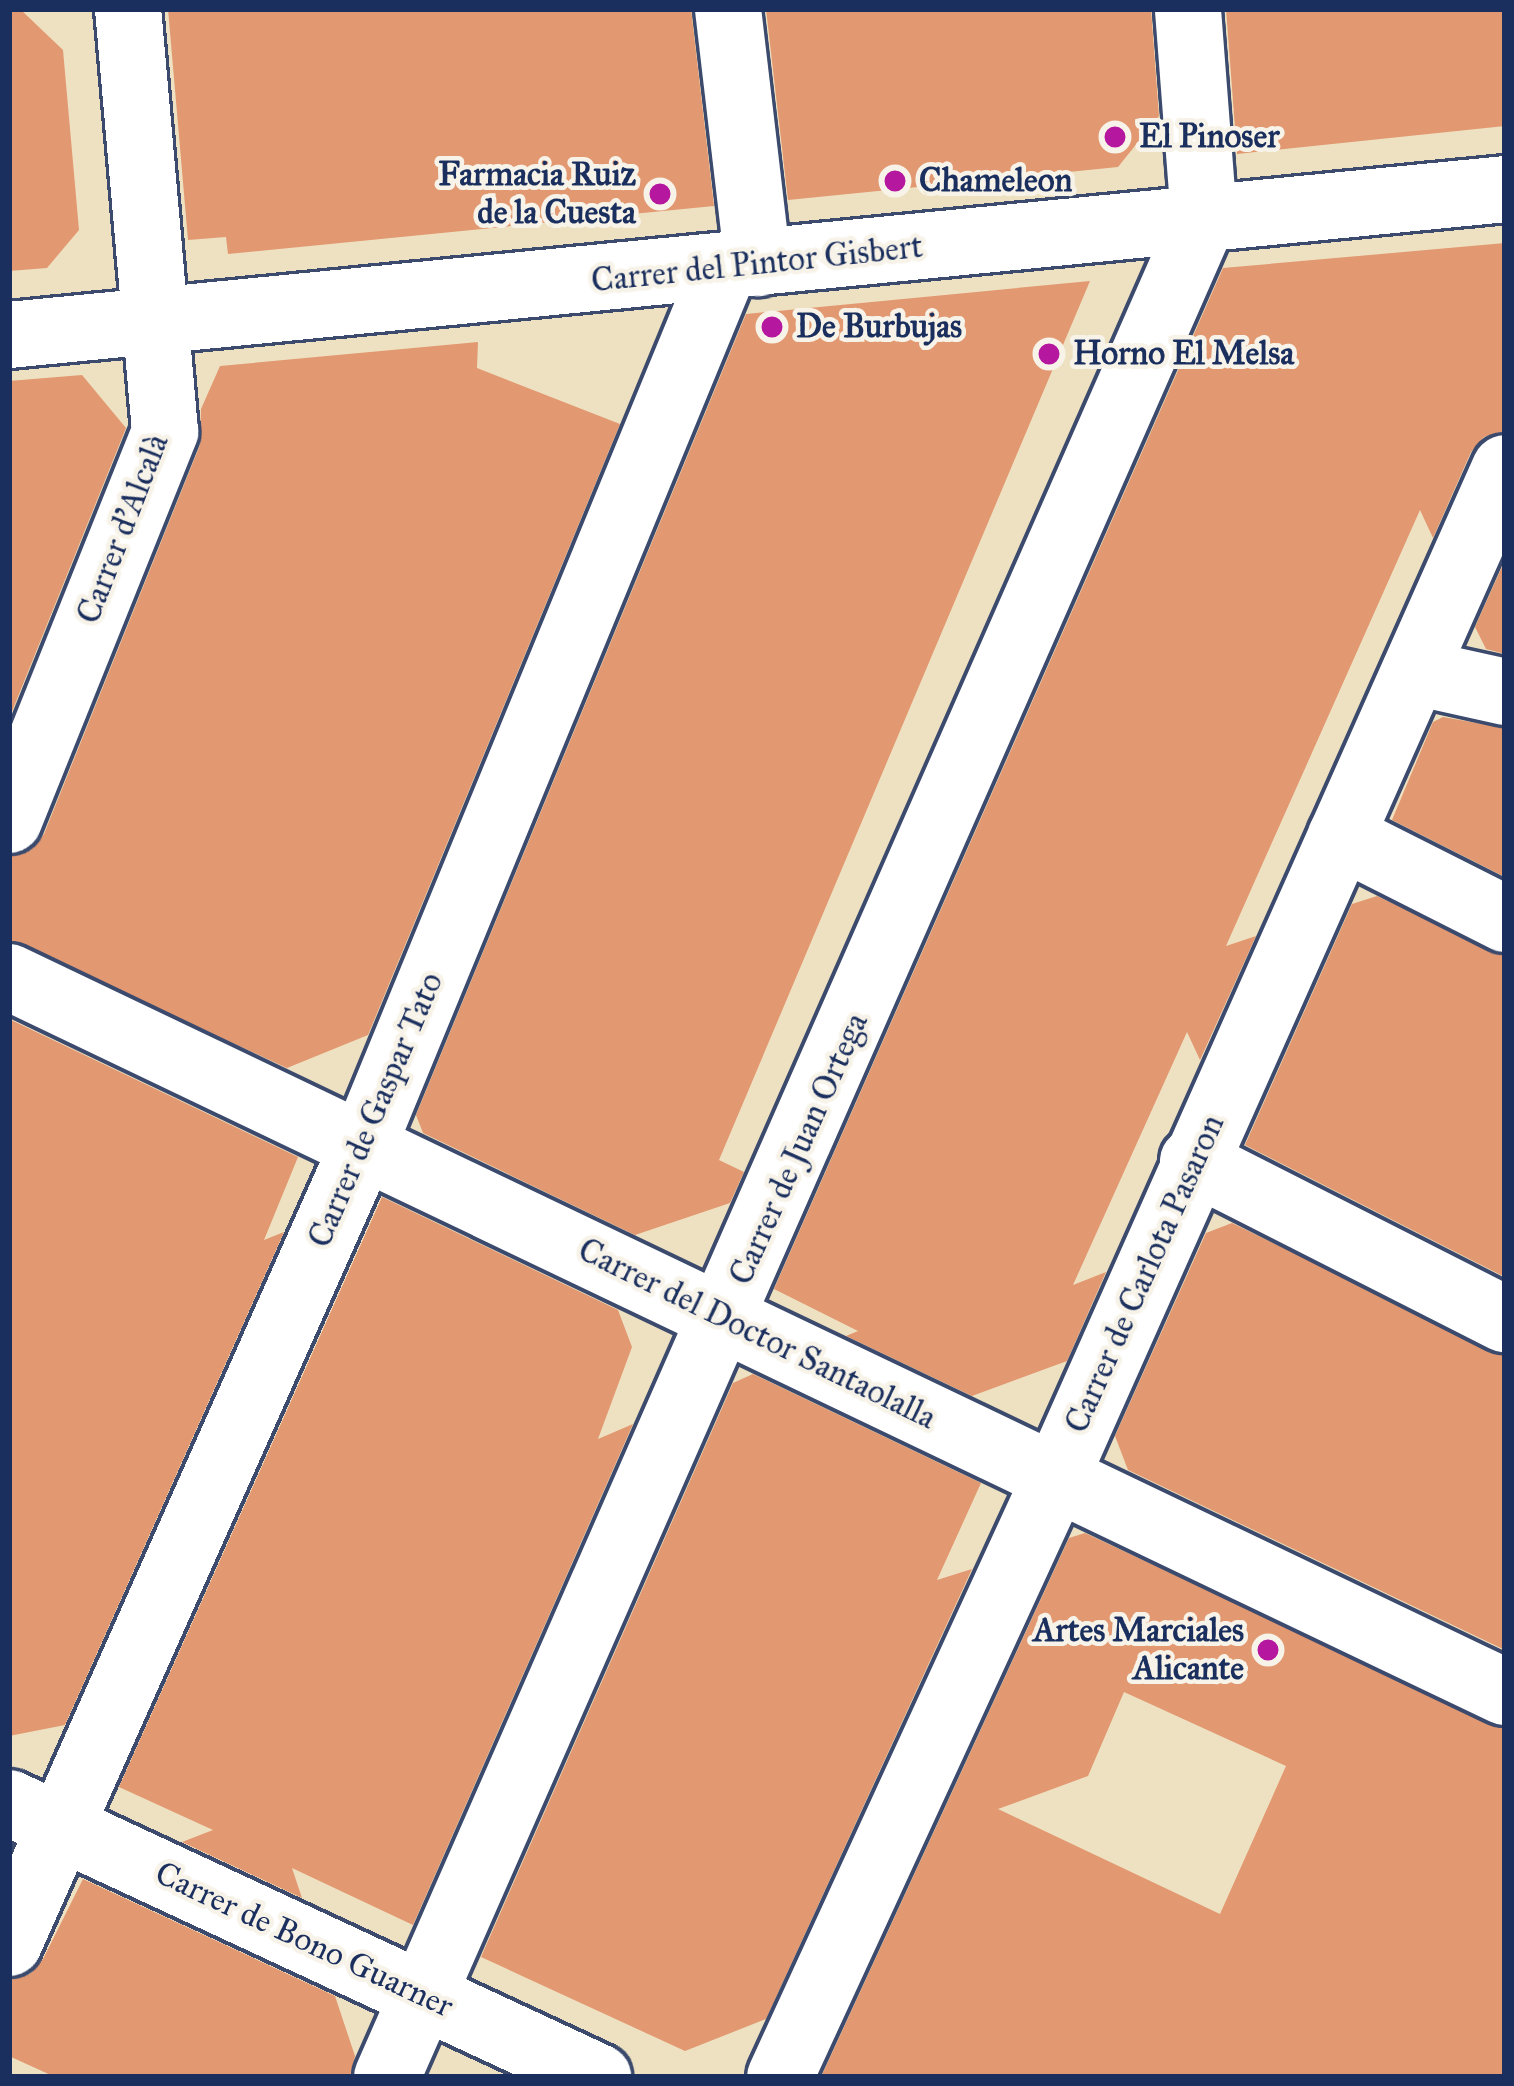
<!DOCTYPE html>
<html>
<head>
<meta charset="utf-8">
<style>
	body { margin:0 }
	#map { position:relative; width:1514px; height:2086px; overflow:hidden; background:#eee1c1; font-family:"IM FELL Great Primer",serif }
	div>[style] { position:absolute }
	.building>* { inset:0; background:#e29871 }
	.roads { filter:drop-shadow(3px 0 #3b4a6d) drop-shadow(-3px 0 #3b4a6d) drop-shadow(0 3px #3b4a6d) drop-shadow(0 -3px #3b4a6d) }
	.street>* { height:66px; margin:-33px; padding:0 33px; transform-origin:33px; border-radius:33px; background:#fff }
	.secondary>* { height:66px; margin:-33px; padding:0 33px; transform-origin:33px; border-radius:33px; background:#fff }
	.dots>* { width:33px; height:33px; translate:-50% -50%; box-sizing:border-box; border:6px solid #f7f3e8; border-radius:50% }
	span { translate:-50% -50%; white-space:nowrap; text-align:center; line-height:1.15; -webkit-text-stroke:9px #f7f3e8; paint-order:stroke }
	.poi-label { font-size:33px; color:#1b2f5e; font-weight:700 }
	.left { translate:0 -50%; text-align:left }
	.right { translate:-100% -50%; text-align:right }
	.street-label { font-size:33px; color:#1b2f5e }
	.frame { position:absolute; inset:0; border:12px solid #1b2f5e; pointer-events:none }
</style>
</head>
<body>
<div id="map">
	<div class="building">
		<i style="clip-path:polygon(9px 9px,20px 9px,63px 50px,79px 230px,47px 268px,9px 271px)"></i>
		<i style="clip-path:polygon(168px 9px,691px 9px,714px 206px,228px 254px,226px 237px,188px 240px)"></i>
		<i style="clip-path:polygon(766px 9px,1151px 9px,1159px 116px,1118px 167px,788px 200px)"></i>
		<i style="clip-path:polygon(1226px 9px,1505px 9px,1505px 126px,1237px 154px)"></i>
		<i style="clip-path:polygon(1505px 243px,1505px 431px,1484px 437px,1471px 452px,1433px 538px,1420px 510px,1226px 946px,1256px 936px,1200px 1060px,1187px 1032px,1073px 1285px,1106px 1272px,1067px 1361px,972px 1396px,846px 1336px,858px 1331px,774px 1289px,1223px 268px)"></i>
		<i style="clip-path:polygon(1090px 281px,719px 1160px,744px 1172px,730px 1203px,635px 1235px,423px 1133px,416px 1115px,746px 314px)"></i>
		<i style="clip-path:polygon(478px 342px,477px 368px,620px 424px,368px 1035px,287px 1068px,9px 940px,9px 857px,31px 850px,44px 834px,200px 445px,201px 409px,220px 366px)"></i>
		<i style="clip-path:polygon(82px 375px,126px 428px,9px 719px,9px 381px)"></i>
		<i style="clip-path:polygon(1505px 560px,1505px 654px,1486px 649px,1475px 627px)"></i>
		<i style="clip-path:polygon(1443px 717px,1505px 728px,1505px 877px,1392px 820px,1433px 722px)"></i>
		<i style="clip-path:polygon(1377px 896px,1505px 956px,1505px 1277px,1245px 1145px,1352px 904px)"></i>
		<i style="clip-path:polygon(9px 1019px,298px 1157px,264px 1240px,284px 1232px,65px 1725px,9px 1736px)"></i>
		<i style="clip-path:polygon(382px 1197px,618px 1310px,632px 1347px,598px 1439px,633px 1424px,413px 1925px,292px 1868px,302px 1898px,182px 1842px,213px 1830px,119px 1787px)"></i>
		<i style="clip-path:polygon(1232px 1223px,1505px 1356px,1505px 1650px,1128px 1470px,1115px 1436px,1206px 1233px)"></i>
		<i style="clip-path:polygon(753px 1374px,981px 1483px,937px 1580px,972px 1569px,766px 2019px,685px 2051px,481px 1957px,733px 1383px)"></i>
		<i style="clip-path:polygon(evenodd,1085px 1533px,1505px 1729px,1505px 2077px,821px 2077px,1069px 1538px,1085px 1533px,1124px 1692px,1286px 1766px,1220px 1914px,998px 1809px,1088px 1776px,1124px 1692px)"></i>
		<i style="clip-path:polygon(83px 1879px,335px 1996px,355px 2056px,350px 2077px,55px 2077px,9px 2056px,11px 1980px,30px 1974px,43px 1959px)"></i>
	</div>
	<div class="roads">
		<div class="street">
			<i style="left:728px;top:9px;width:256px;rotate:83.3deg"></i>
			<i style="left:1415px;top:672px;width:92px;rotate:12.5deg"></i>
			<i style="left:9px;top:820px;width:419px;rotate:-68.1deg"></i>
			<i style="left:165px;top:431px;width:424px;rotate:-95deg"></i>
			<i style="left:1341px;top:836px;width:184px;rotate:26.8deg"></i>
			<i style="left:9px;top:977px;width:1658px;rotate:25.55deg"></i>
			<i style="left:1193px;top:1161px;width:350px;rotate:26.9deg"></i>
			<i style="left:9px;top:1803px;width:650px;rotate:24.95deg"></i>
			<i style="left:9px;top:1943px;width:872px;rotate:-66.05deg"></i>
			<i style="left:363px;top:1146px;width:948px;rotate:-67.63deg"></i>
			<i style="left:387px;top:2077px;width:2031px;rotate:-66.28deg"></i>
			<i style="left:1204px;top:218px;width:210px;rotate:-94.4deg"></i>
			<i style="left:780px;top:2077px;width:660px;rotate:-65.3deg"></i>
			<i style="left:1056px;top:1477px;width:1104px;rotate:-66.01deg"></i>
		</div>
		<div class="secondary">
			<i style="left:9px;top:335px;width:1503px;rotate:-5.57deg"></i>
		</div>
	</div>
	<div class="dots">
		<i style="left:1115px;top:137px;background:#b5179e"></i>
		<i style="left:895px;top:181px;background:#b5179e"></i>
		<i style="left:660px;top:194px;background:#b5179e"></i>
		<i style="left:772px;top:327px;background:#b5179e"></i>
		<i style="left:1049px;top:354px;background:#b5179e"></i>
		<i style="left:1268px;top:1650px;background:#b5179e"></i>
	</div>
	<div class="poi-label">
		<span class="left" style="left:1139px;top:137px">El Pinoser</span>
		<span class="right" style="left:636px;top:194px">Farmacia Ruiz<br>de la Cuesta</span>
		<span class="left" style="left:919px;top:181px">Chameleon</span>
		<span class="left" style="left:796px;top:327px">De Burbujas</span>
		<span class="left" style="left:1073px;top:354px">Horno El Melsa</span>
		<span class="right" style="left:1244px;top:1650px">Artes Marciales<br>Alicante</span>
	</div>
	<div class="street-label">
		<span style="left:757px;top:264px;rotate:-6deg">Carrer del Pintor Gisbert</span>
		<span style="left:123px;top:529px;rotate:-69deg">Carrer d'Alcalà</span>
		<span style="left:376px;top:1110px;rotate:-67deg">Carrer de Gaspar Tato</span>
		<span style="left:799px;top:1149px;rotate:-66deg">Carrer de Juan Ortega</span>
		<span style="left:1145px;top:1274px;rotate:-66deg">Carrer de Carlota Pasaron</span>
		<span style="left:757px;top:1334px;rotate:26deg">Carrer del Doctor Santaolalla</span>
		<span style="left:304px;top:1940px;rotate:25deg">Carrer de Bono Guarner</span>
	</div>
	<div class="frame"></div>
</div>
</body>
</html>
